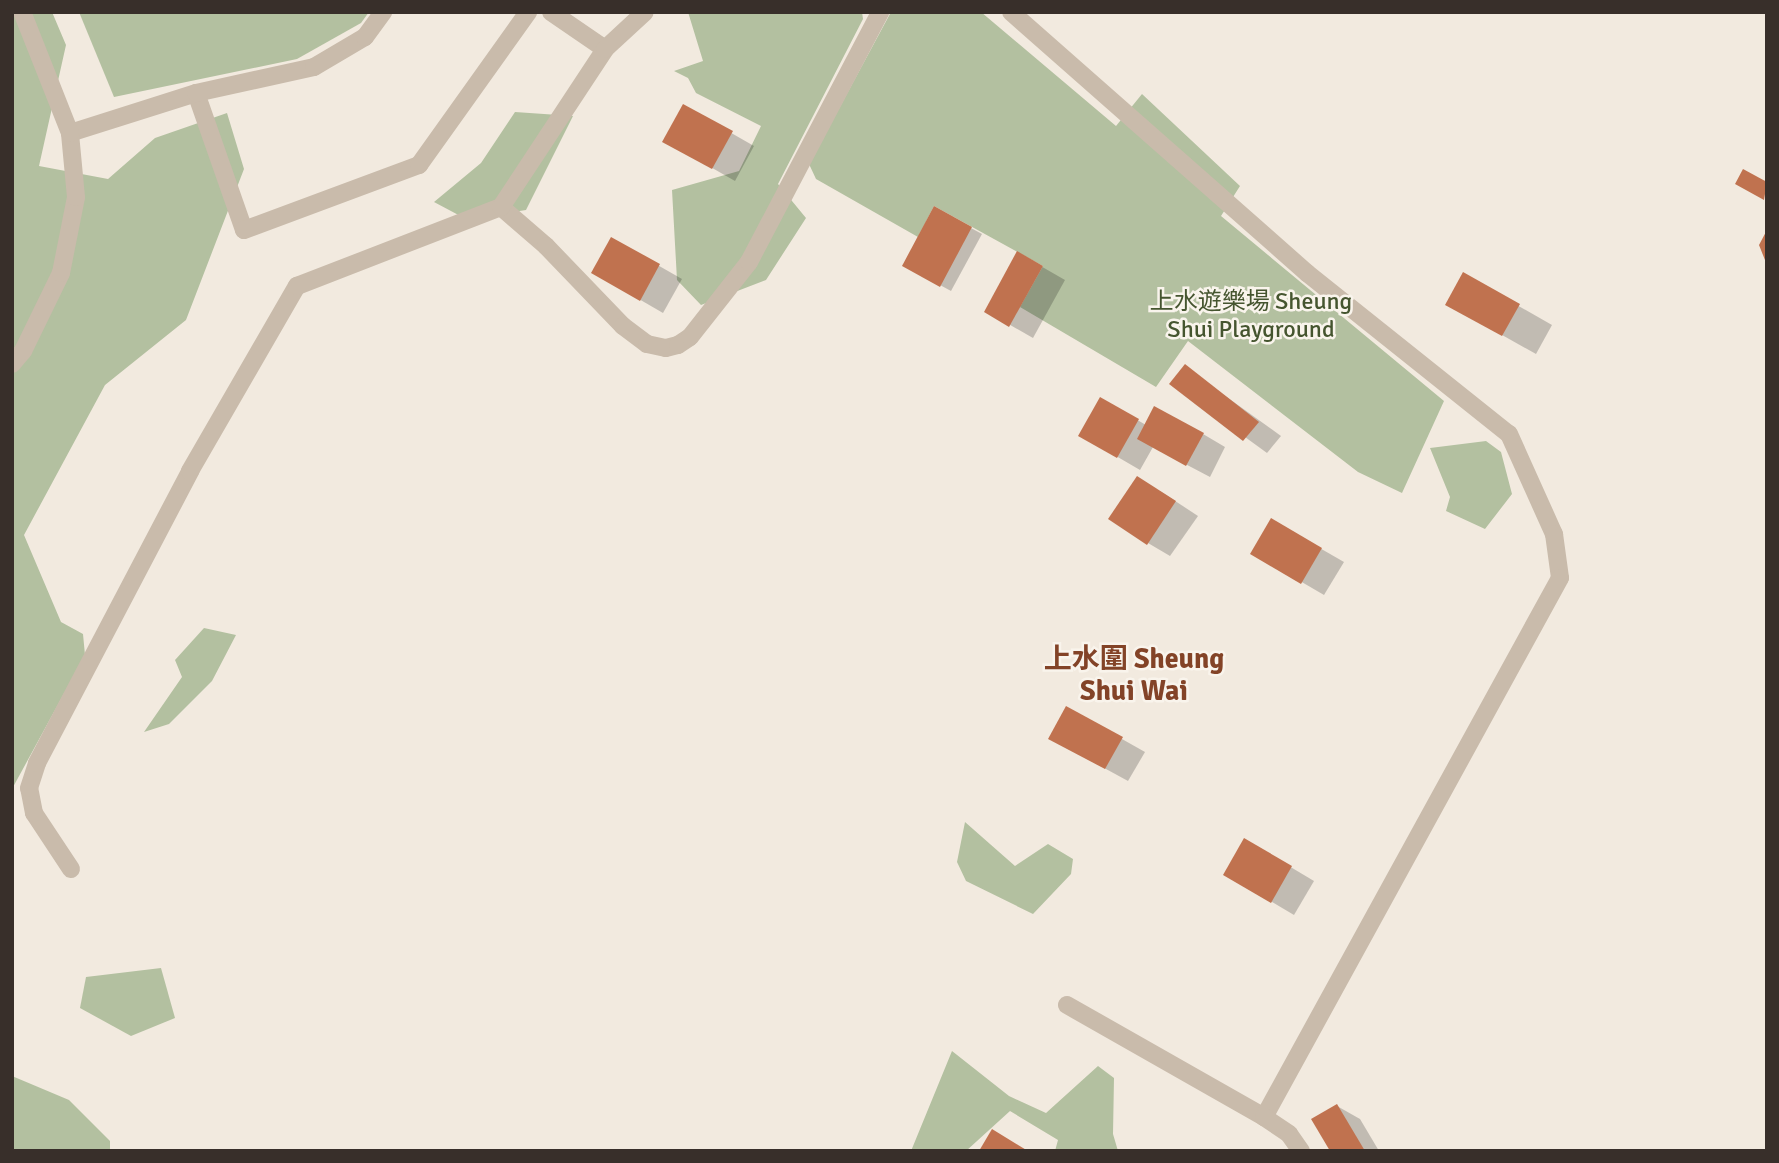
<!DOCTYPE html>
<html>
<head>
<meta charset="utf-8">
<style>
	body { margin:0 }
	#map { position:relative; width:1779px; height:1163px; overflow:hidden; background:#f2eadf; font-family:Signika,"Noto Sans SC",sans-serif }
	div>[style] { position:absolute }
	.green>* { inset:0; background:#b3c0a0 }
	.shadow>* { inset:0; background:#0003 }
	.building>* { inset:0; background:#c0724f }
	.lane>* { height:18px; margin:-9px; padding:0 9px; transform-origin:9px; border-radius:9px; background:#c9bbab }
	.street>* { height:18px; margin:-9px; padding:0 9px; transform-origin:9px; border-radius:9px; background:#c9bbab }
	span { translate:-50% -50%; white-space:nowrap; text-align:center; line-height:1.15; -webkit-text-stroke:5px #f9f4ec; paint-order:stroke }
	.park-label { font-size:24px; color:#45552f }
	.quarter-label { font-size:28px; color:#834327; font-weight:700 }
	.frame { position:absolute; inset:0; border:14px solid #382f2a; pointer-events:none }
</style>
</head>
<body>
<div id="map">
	<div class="green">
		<i style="clip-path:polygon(12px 12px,52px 12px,66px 45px,39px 166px,108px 179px,155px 138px,227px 113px,244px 169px,186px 320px,105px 385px,24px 535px,61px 622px,83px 634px,85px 655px,12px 789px)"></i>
		<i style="clip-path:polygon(79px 12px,369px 12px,361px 23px,297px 59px,114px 97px)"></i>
		<i style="clip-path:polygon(688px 12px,862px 12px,863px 19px,778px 184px,806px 218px,766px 280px,701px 305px,677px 280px,672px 190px,739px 171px,761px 126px,696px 93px,688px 78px,674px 71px,703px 61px)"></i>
		<i style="clip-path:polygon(891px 12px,981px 12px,1116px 126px,1142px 94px,1240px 186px,1221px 216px,1444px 401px,1402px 493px,1358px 472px,1188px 341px,1156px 387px,1020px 307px,1043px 266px,934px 206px,918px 237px,816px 179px,809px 164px)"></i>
		<i style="clip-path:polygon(515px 112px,573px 116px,526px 210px,466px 219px,434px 202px,481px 163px)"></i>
		<i style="clip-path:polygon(1486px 441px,1501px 452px,1512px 494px,1485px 529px,1446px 511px,1450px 497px,1430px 448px)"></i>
		<i style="clip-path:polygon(204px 628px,236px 635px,212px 681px,169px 724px,144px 732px,182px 677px,175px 660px)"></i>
		<i style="clip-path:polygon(965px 822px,1015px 866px,1048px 844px,1073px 859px,1071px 874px,1033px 914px,966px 881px,957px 862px)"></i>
		<i style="clip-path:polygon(161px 968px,175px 1018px,131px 1036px,80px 1008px,86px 977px)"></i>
		<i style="clip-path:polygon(952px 1051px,1009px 1096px,1046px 1113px,1098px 1066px,1114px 1078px,1113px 1134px,1118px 1151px,1055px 1151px,1058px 1140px,1010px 1111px,966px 1151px,911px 1151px)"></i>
		<i style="clip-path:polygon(12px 1076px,69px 1100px,110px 1141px,110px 1151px,12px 1151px)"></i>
	</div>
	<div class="shadow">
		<i style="clip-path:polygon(684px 106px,754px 146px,735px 181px,665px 141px)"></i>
		<i style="clip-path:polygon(971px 228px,982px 234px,951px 291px,905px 266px)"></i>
		<i style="clip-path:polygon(612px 239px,682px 279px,663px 313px,594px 273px)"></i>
		<i style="clip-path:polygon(1018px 253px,1065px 280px,1033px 338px,986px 311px)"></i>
		<i style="clip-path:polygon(1464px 275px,1552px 325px,1536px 354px,1447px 304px)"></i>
		<i style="clip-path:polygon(1185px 367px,1281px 436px,1267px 453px,1172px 384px)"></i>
		<i style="clip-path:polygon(1101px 399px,1146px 425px,1203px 434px,1225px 447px,1210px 477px,1153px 447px,1140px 470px,1080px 435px)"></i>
		<i style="clip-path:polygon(1160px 491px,1198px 516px,1170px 556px,1148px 543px)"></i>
		<i style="clip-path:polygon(1271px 520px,1344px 562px,1324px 595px,1252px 553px)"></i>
		<i style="clip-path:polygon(1067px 708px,1145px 752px,1128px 781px,1073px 751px)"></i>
		<i style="clip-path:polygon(1245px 840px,1314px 881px,1294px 915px,1225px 874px)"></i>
		<i style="clip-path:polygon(1337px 1106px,1360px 1119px,1379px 1151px,1332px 1151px)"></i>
	</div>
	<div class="building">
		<i style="clip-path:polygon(683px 104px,733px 131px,712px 169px,662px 142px)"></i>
		<i style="clip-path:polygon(1743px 169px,1767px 182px,1764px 200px,1735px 184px)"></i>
		<i style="clip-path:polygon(934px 206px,972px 227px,940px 287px,902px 266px)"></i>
		<i style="clip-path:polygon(1767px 230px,1767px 265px,1759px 245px)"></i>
		<i style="clip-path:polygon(611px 237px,660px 264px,640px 301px,591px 273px)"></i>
		<i style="clip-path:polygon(1017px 251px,1043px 266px,1009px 327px,984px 312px)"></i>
		<i style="clip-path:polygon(1463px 272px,1520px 304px,1502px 336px,1445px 305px)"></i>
		<i style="clip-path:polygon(1185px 364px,1259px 422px,1243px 441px,1169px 384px)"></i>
		<i style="clip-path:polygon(1100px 397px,1139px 419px,1117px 458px,1078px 436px)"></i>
		<i style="clip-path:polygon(1154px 406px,1204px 433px,1186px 466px,1137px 439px)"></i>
		<i style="clip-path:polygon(1137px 476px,1176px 501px,1147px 545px,1108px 519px)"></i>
		<i style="clip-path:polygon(1271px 518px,1322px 548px,1301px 584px,1250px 554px)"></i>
		<i style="clip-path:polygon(1066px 706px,1123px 737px,1105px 769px,1048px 739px)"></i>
		<i style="clip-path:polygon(1244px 838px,1292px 866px,1271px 903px,1223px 875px)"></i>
		<i style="clip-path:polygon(1337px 1104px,1365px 1151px,1330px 1151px,1311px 1119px)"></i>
		<i style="clip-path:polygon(992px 1129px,1028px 1151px,979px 1151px)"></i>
	</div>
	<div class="lane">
		<i style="left:551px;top:12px;width:65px;rotate:34.4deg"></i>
		<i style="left:196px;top:93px;width:145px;rotate:70.7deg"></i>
		<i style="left:244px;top:230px;width:187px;rotate:-20.4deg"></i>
		<i style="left:419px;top:165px;width:188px;rotate:-54.5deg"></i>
		<i style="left:70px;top:133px;width:132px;rotate:-17.6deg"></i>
		<i style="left:196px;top:93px;width:121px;rotate:-12.4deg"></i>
		<i style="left:314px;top:67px;width:59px;rotate:-30.5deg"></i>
		<i style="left:365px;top:37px;width:31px;rotate:-54deg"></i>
		<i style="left:501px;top:207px;width:60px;rotate:40.9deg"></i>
		<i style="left:546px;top:246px;width:111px;rotate:46.1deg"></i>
		<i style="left:623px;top:326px;width:30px;rotate:37deg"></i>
		<i style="left:647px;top:344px;width:19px;rotate:12deg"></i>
		<i style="left:666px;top:348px;width:12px;rotate:-14deg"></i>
		<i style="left:678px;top:345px;width:14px;rotate:-34deg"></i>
		<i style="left:690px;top:337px;width:95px;rotate:-51.8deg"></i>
		<i style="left:749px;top:262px;width:282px;rotate:-62.3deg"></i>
		<i style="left:1067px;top:1005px;width:227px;rotate:29.6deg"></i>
	</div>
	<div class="street">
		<i style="left:1011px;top:12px;width:395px;rotate:41.4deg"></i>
		<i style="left:1307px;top:273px;width:258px;rotate:38.6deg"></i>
		<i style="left:1509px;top:434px;width:110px;rotate:65.8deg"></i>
		<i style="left:1554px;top:534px;width:44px;rotate:82.2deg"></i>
		<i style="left:1560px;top:578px;width:615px;rotate:118.77deg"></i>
		<i style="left:1264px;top:1117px;width:30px;rotate:34deg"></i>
		<i style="left:1289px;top:1134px;width:21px;rotate:55deg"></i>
		<i style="left:12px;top:364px;width:17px;rotate:-50deg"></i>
		<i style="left:23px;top:351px;width:87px;rotate:-64deg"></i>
		<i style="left:61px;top:273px;width:77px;rotate:-78.8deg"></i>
		<i style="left:76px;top:197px;width:64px;rotate:-95.4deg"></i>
		<i style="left:70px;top:133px;width:130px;rotate:-111.6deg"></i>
		<i style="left:71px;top:869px;width:67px;rotate:-123.5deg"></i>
		<i style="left:34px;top:813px;width:25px;rotate:-101deg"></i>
		<i style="left:29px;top:788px;width:26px;rotate:-72deg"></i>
		<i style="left:37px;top:763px;width:330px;rotate:-62.3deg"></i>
		<i style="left:190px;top:471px;width:214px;rotate:-60deg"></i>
		<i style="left:297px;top:286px;width:219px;rotate:-21.2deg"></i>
		<i style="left:501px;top:207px;width:189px;rotate:-56.6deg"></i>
		<i style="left:605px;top:49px;width:54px;rotate:-42.8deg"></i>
	</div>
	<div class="park-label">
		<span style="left:1251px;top:316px">上水遊樂場 Sheung<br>Shui Playground</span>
	</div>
	<div class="quarter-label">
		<span style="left:1134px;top:675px">上水圍 Sheung<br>Shui Wai</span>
	</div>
	<div class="frame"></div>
</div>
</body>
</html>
